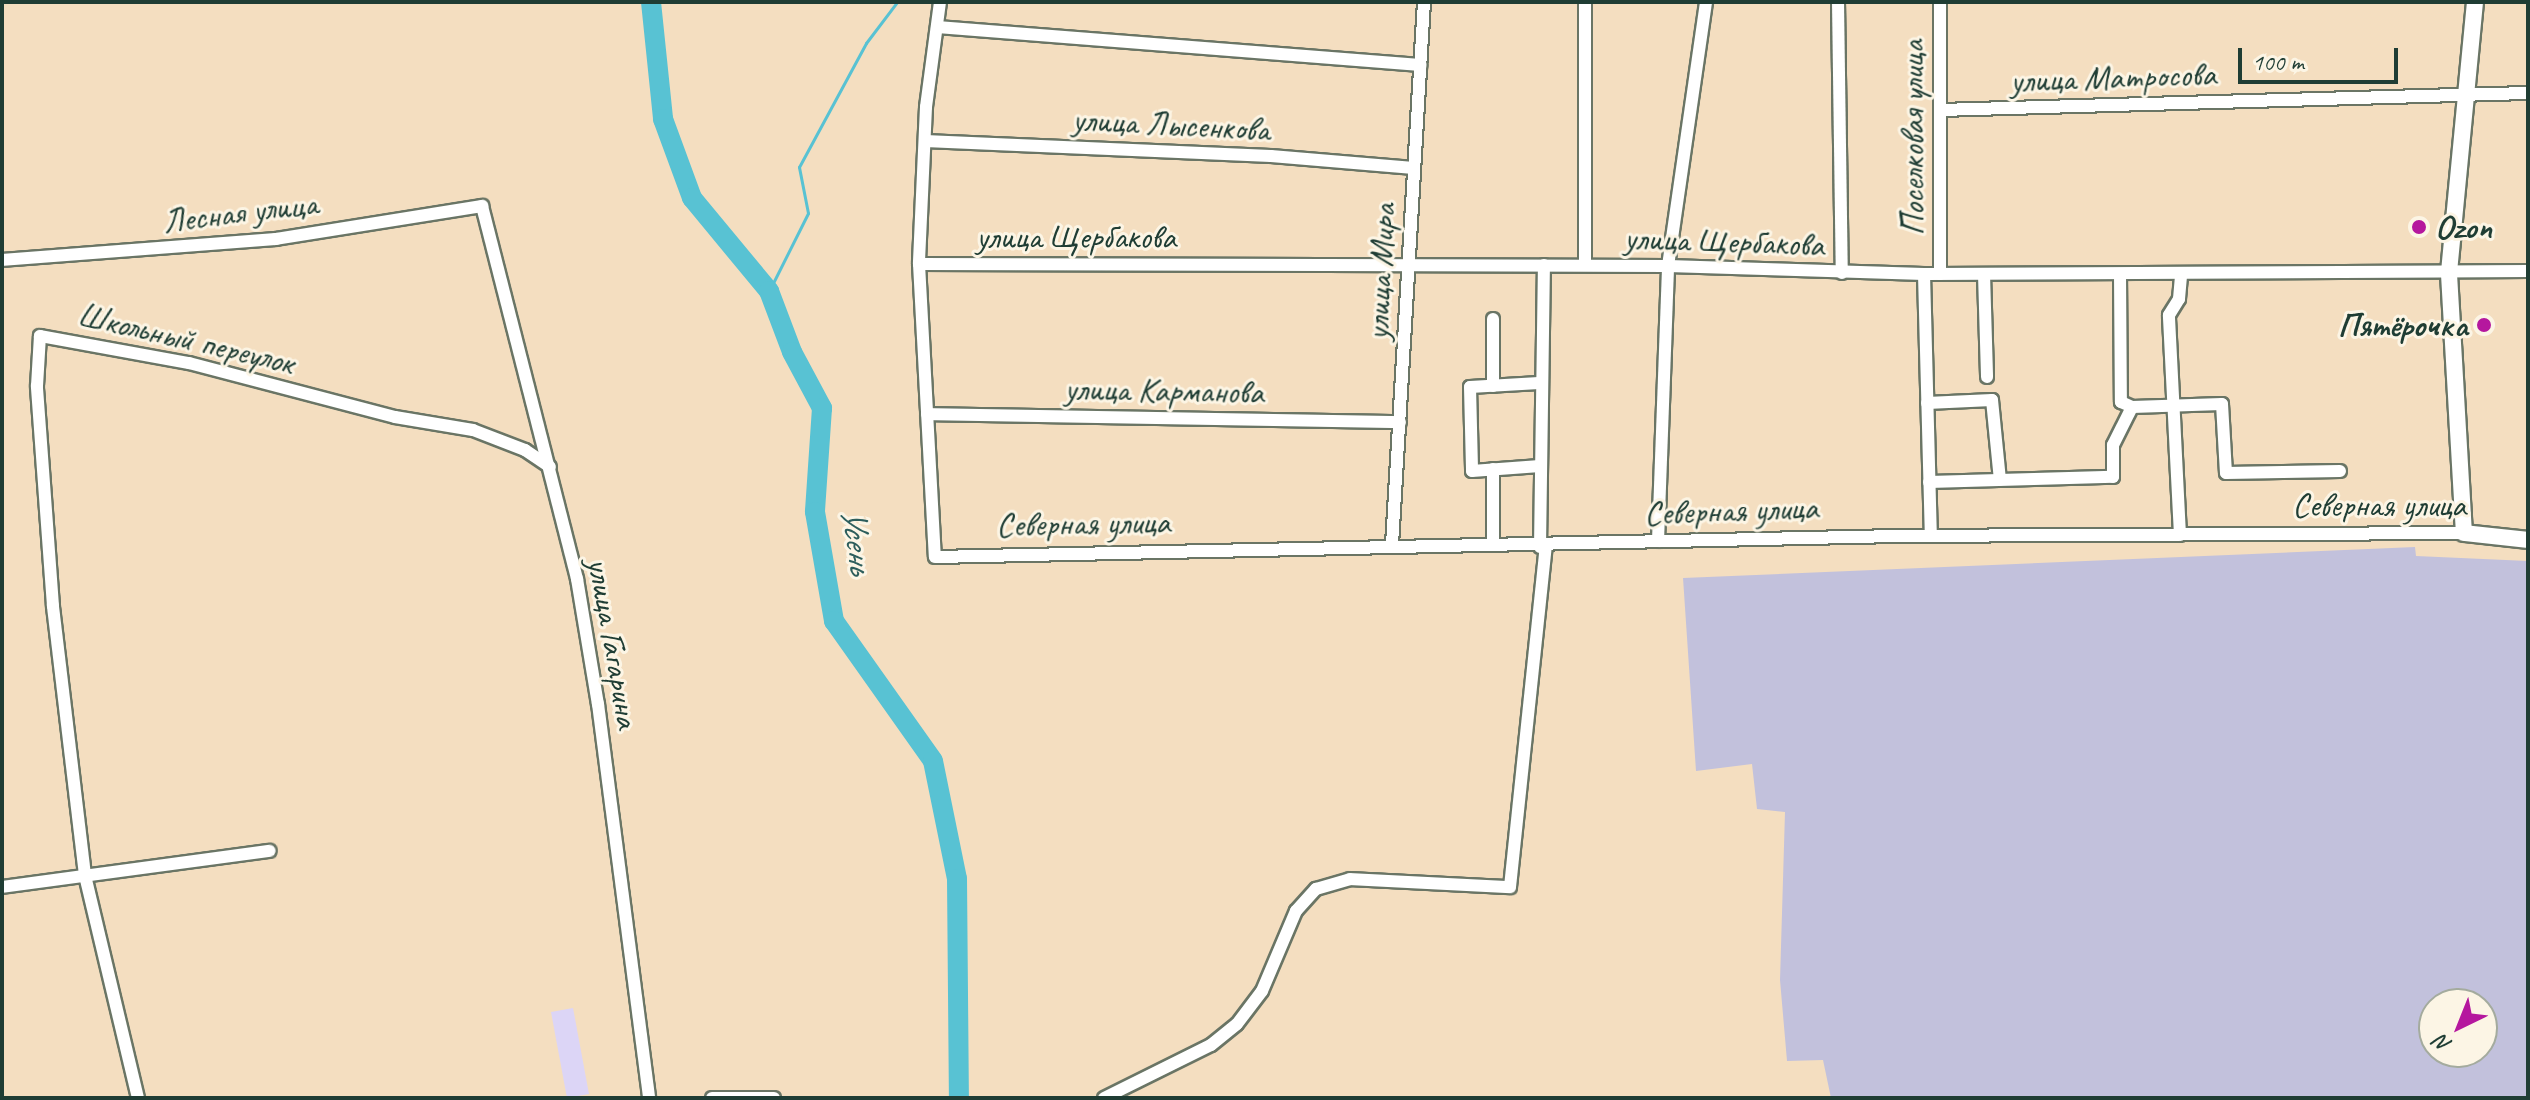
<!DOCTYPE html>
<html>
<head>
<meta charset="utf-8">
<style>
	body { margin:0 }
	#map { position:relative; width:2530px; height:1100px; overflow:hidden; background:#f4dec0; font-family:Caveat,sans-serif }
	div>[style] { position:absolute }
	.built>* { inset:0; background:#dcd5f6 }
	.industrial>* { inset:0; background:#c2c1dc }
	.stream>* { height:3px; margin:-1.5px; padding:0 1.5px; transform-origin:1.5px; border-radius:1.5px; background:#58c2d3 }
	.river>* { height:20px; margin:-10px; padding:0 10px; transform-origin:10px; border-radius:10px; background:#58c2d3 }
	.roads { filter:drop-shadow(2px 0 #6a7565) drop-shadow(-2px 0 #6a7565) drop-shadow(0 2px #6a7565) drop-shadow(0 -2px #6a7565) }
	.minor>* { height:12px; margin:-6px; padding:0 6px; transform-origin:6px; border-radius:6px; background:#fff }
	.tertiary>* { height:16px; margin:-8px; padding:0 8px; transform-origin:8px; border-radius:8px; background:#fff }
	.dots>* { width:22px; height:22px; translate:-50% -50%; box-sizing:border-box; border:4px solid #fcf5e5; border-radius:50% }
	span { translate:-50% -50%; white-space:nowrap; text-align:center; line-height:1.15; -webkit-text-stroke:6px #fcf5e5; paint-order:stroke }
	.street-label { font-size:34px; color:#1f3d34 }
	.poi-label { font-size:34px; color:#1f3d34; font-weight:700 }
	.left { translate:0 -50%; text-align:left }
	.right { translate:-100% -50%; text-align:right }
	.water-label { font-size:36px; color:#2d5e5c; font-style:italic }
	.frame { position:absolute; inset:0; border:4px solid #1f3d34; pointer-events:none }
	.north { position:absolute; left:2418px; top:988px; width:80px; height:80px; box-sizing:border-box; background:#fcf5e5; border:2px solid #a4ab9e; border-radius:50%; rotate:223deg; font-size:22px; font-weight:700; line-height:32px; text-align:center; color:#1f3d34 }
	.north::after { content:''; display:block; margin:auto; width:28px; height:36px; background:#b5179e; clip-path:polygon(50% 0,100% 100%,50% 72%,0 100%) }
	.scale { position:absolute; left:2238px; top:48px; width:160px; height:36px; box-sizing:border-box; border:4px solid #1f3d34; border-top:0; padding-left:10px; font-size:24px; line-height:28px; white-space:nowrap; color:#1f3d34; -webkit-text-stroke:6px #fcf5e5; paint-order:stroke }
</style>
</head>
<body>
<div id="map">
	<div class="built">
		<i style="clip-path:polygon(573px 1008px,589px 1094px,567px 1098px,551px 1012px)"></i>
	</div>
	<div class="industrial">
		<i style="clip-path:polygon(evenodd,2415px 547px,2416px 556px,2528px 561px,2528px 1098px,1831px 1098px,1823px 1060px,1787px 1061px,1780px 980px,1785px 812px,1757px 809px,1752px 764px,1696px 771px,1683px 578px,2415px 547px,2434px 1004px,2482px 1004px,2482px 1052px,2434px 1052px,2434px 1004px)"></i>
	</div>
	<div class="stream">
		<i style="left:769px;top:291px;width:87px;rotate:-63.4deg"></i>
		<i style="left:808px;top:213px;width:47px;rotate:-101.1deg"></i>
		<i style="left:799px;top:167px;width:141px;rotate:-61.6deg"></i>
		<i style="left:866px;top:43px;width:51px;rotate:-52.9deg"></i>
	</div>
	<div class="river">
		<i style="left:651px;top:2px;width:118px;rotate:84.1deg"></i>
		<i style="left:663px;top:119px;width:84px;rotate:69.8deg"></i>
		<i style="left:692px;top:198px;width:121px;rotate:50.4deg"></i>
		<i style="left:769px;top:291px;width:65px;rotate:69.3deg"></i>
		<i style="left:792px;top:352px;width:64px;rotate:61.8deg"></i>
		<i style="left:822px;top:408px;width:104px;rotate:93.9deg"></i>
		<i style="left:815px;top:512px;width:111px;rotate:80.1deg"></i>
		<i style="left:834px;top:621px;width:171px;rotate:54.7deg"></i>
		<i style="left:933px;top:761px;width:120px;rotate:78.5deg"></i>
		<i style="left:957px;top:879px;width:219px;rotate:89.5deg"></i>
	</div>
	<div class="roads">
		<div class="minor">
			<i style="left:940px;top:2px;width:106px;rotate:97.6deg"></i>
			<i style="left:926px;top:107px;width:157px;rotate:92.6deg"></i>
			<i style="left:919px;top:264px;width:293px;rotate:86.9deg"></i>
			<i style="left:935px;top:557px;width:959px;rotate:-1.25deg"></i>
			<i style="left:1894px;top:536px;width:570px;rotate:-0.3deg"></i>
			<i style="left:1838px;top:2px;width:271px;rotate:89.2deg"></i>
			<i style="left:937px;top:27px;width:485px;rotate:4.5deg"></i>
			<i style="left:1940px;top:110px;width:588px;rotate:-1.66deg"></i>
			<i style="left:925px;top:141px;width:346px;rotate:2.5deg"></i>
			<i style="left:1271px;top:156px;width:143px;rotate:4.8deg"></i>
			<i style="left:2px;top:260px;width:275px;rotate:-4.4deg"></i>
			<i style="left:276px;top:239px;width:209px;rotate:-9.1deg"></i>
			<i style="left:482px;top:206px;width:385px;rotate:75.7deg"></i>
			<i style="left:577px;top:579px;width:127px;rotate:80.5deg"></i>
			<i style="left:598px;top:704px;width:397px;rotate:82.6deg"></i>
			<i style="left:919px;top:264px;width:749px;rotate:0.15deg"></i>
			<i style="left:1668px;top:266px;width:256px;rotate:1.8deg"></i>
			<i style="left:1924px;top:274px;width:604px;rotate:-0.28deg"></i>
			<i style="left:1585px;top:265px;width:263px;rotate:-90deg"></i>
			<i style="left:1924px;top:274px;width:262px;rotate:88.5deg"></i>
			<i style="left:1940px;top:274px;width:272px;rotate:-90deg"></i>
			<i style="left:1984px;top:274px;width:103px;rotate:88.3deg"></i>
			<i style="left:2120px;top:274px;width:128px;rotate:89.6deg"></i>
			<i style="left:2121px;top:402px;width:12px;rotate:24deg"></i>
			<i style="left:1539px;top:383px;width:69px;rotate:176.7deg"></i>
			<i style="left:1470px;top:387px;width:84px;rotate:88.6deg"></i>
			<i style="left:1472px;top:471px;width:68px;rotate:-4.2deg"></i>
			<i style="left:1493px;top:386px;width:67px;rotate:-90deg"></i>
			<i style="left:1927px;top:403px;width:65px;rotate:-2.6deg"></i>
			<i style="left:1992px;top:400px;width:80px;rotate:84.3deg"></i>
			<i style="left:927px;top:414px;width:473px;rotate:1deg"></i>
			<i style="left:1929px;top:482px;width:184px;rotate:-1.6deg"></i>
			<i style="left:2113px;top:477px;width:32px;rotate:-90deg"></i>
			<i style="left:2113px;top:445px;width:42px;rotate:-63.4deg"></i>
			<i style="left:2132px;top:407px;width:90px;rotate:-1.9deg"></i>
			<i style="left:2222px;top:404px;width:69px;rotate:86.7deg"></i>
			<i style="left:2226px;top:473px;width:114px;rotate:-1deg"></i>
			<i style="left:2180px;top:535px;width:220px;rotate:-92.9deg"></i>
			<i style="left:2169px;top:315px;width:19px;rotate:-58deg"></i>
			<i style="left:2179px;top:299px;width:25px;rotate:-85deg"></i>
			<i style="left:1658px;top:541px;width:275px;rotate:-87.9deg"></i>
			<i style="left:1668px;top:266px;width:267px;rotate:-81.8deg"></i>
			<i style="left:1493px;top:544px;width:75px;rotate:-90deg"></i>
			<i style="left:1392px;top:545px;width:544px;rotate:-86.63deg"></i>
			<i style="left:1540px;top:547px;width:282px;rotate:-89.2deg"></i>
			<i style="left:2px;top:887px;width:270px;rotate:-7.7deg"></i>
			<i style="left:138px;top:1098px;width:229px;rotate:-103.4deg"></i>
			<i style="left:85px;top:875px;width:271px;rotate:-96.8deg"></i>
			<i style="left:53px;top:606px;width:221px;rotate:-94.2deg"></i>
			<i style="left:37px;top:386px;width:50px;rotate:-86.6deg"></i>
			<i style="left:40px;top:336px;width:151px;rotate:10.3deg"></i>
			<i style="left:189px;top:363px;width:213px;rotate:14.7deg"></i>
			<i style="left:395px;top:417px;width:79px;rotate:9.5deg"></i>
			<i style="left:473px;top:430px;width:56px;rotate:21deg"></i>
			<i style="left:525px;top:450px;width:30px;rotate:34deg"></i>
			<i style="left:712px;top:1098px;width:62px"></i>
			<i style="left:1104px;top:1098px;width:119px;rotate:-26.4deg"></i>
			<i style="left:1211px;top:1045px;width:33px;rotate:-39deg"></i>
			<i style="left:1237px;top:1024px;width:41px;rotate:-52.9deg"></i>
			<i style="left:1262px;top:991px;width:87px;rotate:-67deg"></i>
			<i style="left:1296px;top:911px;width:30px;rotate:-48deg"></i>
			<i style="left:1316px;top:889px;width:35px;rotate:-16deg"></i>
			<i style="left:1350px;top:879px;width:160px;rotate:2.9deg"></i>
			<i style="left:1510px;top:887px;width:342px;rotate:-84deg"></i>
		</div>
		<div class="tertiary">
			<i style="left:2475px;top:2px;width:273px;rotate:95.5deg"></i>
			<i style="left:2449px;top:274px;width:259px;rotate:86.7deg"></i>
			<i style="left:2464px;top:533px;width:64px;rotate:6.2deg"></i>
		</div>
	</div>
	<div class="dots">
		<i style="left:2419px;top:227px;background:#b5179e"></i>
		<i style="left:2484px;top:325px;background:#b5179e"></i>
	</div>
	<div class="street-label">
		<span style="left:2113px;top:77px;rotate:-2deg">улица Матросова</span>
		<span style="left:1171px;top:124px;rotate:3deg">улица Лысенкова</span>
		<span style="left:1912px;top:138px;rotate:-90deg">Поселковая улица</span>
		<span style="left:240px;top:212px;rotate:-7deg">Лесная улица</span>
		<span style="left:1076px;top:237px">улица Щербакова</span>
		<span style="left:1724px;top:241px;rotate:2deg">улица Щербакова</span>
		<span style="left:1380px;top:272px;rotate:-87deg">улица Мира</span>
		<span style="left:186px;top:338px;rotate:13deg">Школьный переулок</span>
		<span style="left:1164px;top:390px;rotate:1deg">улица Карманова</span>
		<span style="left:2379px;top:505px">Северная улица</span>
		<span style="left:1731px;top:510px;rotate:-2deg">Северная улица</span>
		<span style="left:1083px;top:523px;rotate:-1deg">Северная улица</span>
		<span style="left:614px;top:643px;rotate:80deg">улица Гагарина</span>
	</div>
	<div class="poi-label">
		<span class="left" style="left:2435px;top:227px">Ozon</span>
		<span class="right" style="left:2468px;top:325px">Пятёрочка</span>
	</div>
	<div class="water-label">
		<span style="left:857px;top:540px;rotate:82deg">Усень</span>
	</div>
	<div class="frame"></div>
	<div class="north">N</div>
	<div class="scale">100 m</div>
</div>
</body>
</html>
